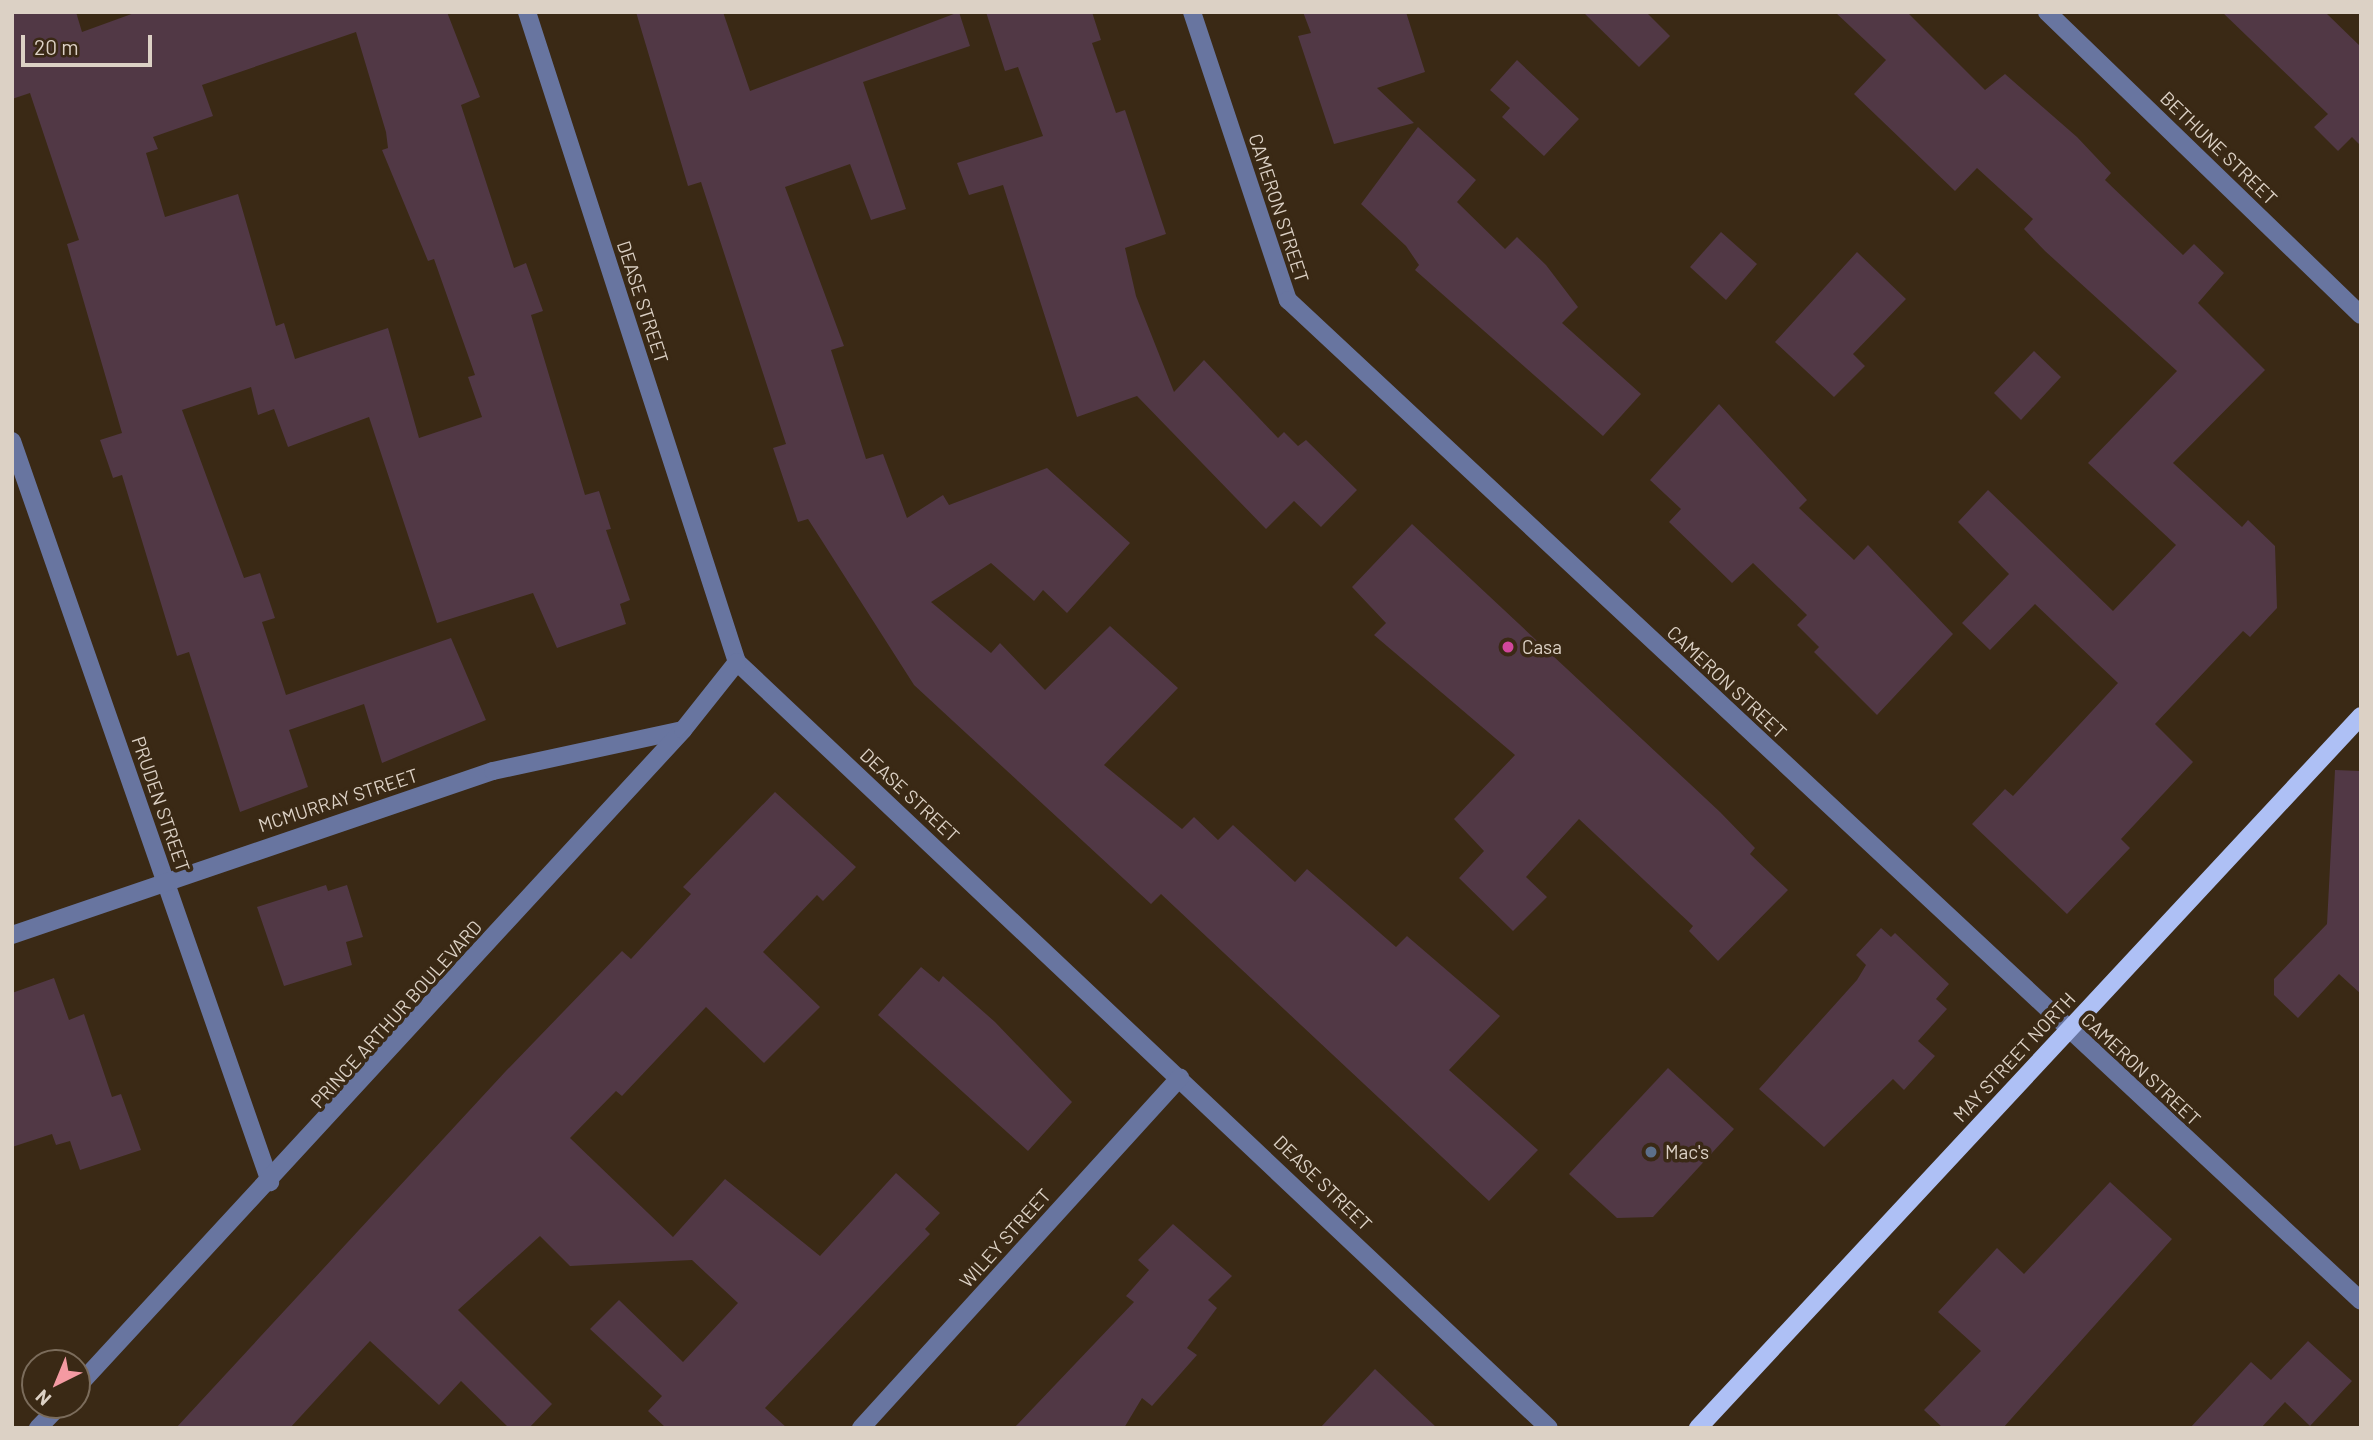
<!DOCTYPE html>
<html>
<head>
<meta charset="utf-8">
<style>
	body { margin:0 }
	#map { position:relative; width:2373px; height:1440px; overflow:hidden; background:#3a2915; font-family:Barlow,sans-serif }
	div>[style] { position:absolute }
	.building>* { inset:0; background:#513845 }
	.minor>* { height:18px; margin:-9px; padding:0 9px; transform-origin:9px; border-radius:9px; background:#6875a0 }
	.major>* { height:18px; margin:-9px; padding:0 9px; transform-origin:9px; border-radius:9px; background:#aec0f5 }
	.dots>* { width:19px; height:19px; translate:-50% -50%; box-sizing:border-box; border:4px solid #3a2915; border-radius:50% }
	span { translate:-50% -50%; white-space:nowrap; text-align:center; line-height:1.15; -webkit-text-stroke:7px #3a2915; paint-order:stroke }
	.street-label { font-size:19px; color:#dcd1c5 }
	.poi-label { font-size:19px; color:#dcd1c5 }
	.left { translate:0 -50%; text-align:left }
	.frame { position:absolute; inset:0; border:14px solid #dcd1c5; pointer-events:none }
	.north { position:absolute; left:21px; top:1349px; width:70px; height:70px; box-sizing:border-box; background:#3a2915; border:2px solid #7b6c5b; border-radius:50%; rotate:223deg; font-size:19px; font-weight:700; line-height:28px; text-align:center; color:#dcd1c5 }
	.north::after { content:''; display:block; margin:auto; width:24px; height:32px; background:#f49aa2; clip-path:polygon(50% 0,100% 100%,50% 72%,0 100%) }
	.scale { position:absolute; left:21px; top:35px; width:131px; height:32px; box-sizing:border-box; border:4px solid #dcd1c5; border-top:0; padding-left:9px; font-size:21px; line-height:24px; white-space:nowrap; color:#dcd1c5; -webkit-text-stroke:5px #3a2915; paint-order:stroke }
</style>
</head>
<body>
<div id="map">
	<div class="building">
		<i style="clip-path:polygon(evenodd,12px 12px,76px 12px,82px 32px,137px 12px,447px 12px,480px 97px,461px 105px,514px 268px,526px 263px,543px 311px,531px 315px,585px 495px,599px 491px,611px 529px,606px 530px,630px 600px,620px 604px,626px 624px,557px 648px,533px 593px,437px 623px,369px 417px,288px 447px,274px 409px,258px 415px,251px 387px,182px 410px,244px 578px,260px 573px,275px 618px,262px 622px,286px 695px,451px 638px,486px 720px,382px 763px,364px 704px,289px 730px,308px 787px,240px 812px,189px 652px,177px 656px,122px 475px,113px 478px,100px 440px,122px 433px,67px 244px,79px 240px,30px 93px,12px 99px,12px 12px,356px 32px,386px 132px,388px 148px,382px 150px,428px 261px,434px 259px,475px 375px,468px 377px,482px 417px,419px 438px,388px 328px,295px 359px,284px 323px,276px 326px,238px 194px,165px 217px,146px 153px,158px 149px,153px 137px,213px 116px,202px 85px,356px 32px)"></i>
		<i style="clip-path:polygon(636px 12px,723px 12px,750px 91px,959px 12px,970px 46px,863px 82px,906px 209px,871px 220px,850px 164px,785px 187px,844px 346px,831px 350px,866px 459px,883px 454px,907px 518px,943px 495px,949px 505px,1047px 468px,1130px 543px,1067px 613px,1043px 590px,1034px 601px,991px 563px,931px 602px,991px 653px,1000px 643px,1045px 690px,1110px 626px,1178px 688px,1104px 765px,1182px 829px,1194px 817px,1218px 840px,1233px 825px,1295px 882px,1307px 869px,1396px 947px,1407px 936px,1500px 1016px,1449px 1070px,1538px 1150px,1489px 1201px,1161px 894px,1151px 904px,914px 685px,808px 519px,798px 522px,773px 448px,786px 444px,701px 182px,688px 186px)"></i>
		<i style="clip-path:polygon(986px 12px,1092px 12px,1101px 40px,1092px 43px,1116px 113px,1125px 110px,1166px 234px,1125px 248px,1136px 296px,1174px 392px,1204px 360px,1278px 438px,1284px 432px,1298px 446px,1306px 440px,1357px 490px,1321px 527px,1294px 501px,1266px 529px,1137px 396px,1077px 417px,1003px 185px,969px 195px,957px 163px,1043px 136px,1018px 67px,1005px 71px)"></i>
		<i style="clip-path:polygon(1303px 12px,1406px 12px,1425px 72px,1377px 88px,1414px 123px,1334px 144px,1298px 36px,1311px 33px)"></i>
		<i style="clip-path:polygon(1583px 12px,1646px 12px,1670px 36px,1639px 67px)"></i>
		<i style="clip-path:polygon(1835px 12px,1907px 12px,1985px 90px,2005px 74px,2077px 137px,2111px 173px,2105px 180px,2183px 255px,2194px 244px,2224px 273px,2198px 303px,2265px 370px,2173px 463px,2242px 527px,2248px 520px,2275px 546px,2277px 608px,2250px 637px,2243px 631px,2155px 724px,2193px 762px,2121px 839px,2130px 848px,2067px 914px,1972px 824px,2005px 789px,2013px 796px,2118px 683px,2035px 604px,1990px 650px,1962px 623px,2009px 574px,1958px 522px,1988px 490px,2113px 611px,2176px 545px,2088px 463px,2177px 371px,2045px 251px,2024px 229px,2033px 219px,1977px 168px,1955px 191px,1854px 94px,1886px 60px)"></i>
		<i style="clip-path:polygon(2222px 12px,2325px 12px,2361px 47px,2361px 146px,2352px 137px,2338px 151px,2314px 127px,2328px 114px)"></i>
		<i style="clip-path:polygon(1517px 60px,1579px 119px,1544px 156px,1502px 117px,1510px 108px,1490px 90px)"></i>
		<i style="clip-path:polygon(1418px 127px,1476px 180px,1457px 202px,1505px 249px,1517px 237px,1546px 265px,1578px 307px,1562px 323px,1641px 394px,1603px 436px,1415px 270px,1419px 265px,1406px 246px,1361px 204px)"></i>
		<i style="clip-path:polygon(1721px 232px,1757px 264px,1726px 300px,1690px 267px)"></i>
		<i style="clip-path:polygon(1857px 252px,1906px 299px,1853px 354px,1865px 366px,1834px 397px,1775px 342px)"></i>
		<i style="clip-path:polygon(2034px 351px,2061px 377px,2021px 420px,1994px 393px)"></i>
		<i style="clip-path:polygon(1719px 404px,1807px 500px,1799px 508px,1854px 560px,1868px 545px,1953px 634px,1877px 715px,1814px 652px,1819px 647px,1797px 625px,1807px 615px,1753px 563px,1732px 583px,1669px 522px,1681px 509px,1650px 480px)"></i>
		<i style="clip-path:polygon(1412px 524px,1720px 812px,1755px 848px,1750px 854px,1788px 890px,1718px 961px,1689px 931px,1693px 926px,1579px 819px,1526px 877px,1547px 897px,1513px 931px,1459px 878px,1484px 851px,1454px 819px,1515px 755px,1374px 635px,1386px 623px,1352px 587px)"></i>
		<i style="clip-path:polygon(2335px 770px,2361px 771px,2361px 994px,2339px 974px,2298px 1018px,2274px 995px,2274px 979px,2327px 924px)"></i>
		<i style="clip-path:polygon(775px 792px,856px 867px,823px 901px,817px 895px,763px 952px,820px 1007px,764px 1063px,706px 1007px,622px 1096px,616px 1091px,570px 1138px,673px 1237px,725px 1179px,820px 1256px,896px 1173px,940px 1213px,925px 1229px,930px 1234px,765px 1408px,787px 1428px,666px 1428px,648px 1411px,662px 1396px,590px 1329px,619px 1300px,683px 1362px,738px 1303px,692px 1260px,570px 1266px,540px 1236px,458px 1310px,552px 1404px,529px 1428px,509px 1428px,461px 1381px,439px 1405px,370px 1341px,290px 1428px,176px 1428px,505px 1072px,622px 951px,631px 959px,691px 894px,683px 887px)"></i>
		<i style="clip-path:polygon(326px 885px,328px 891px,347px 885px,363px 937px,346px 942px,352px 965px,284px 986px,257px 907px)"></i>
		<i style="clip-path:polygon(1881px 928px,1891px 937px,1895px 933px,1949px 984px,1936px 999px,1947px 1009px,1918px 1041px,1935px 1056px,1904px 1090px,1893px 1079px,1824px 1147px,1759px 1089px,1857px 980px,1866px 965px,1856px 955px)"></i>
		<i style="clip-path:polygon(921px 967px,939px 982px,943px 976px,995px 1022px,1072px 1102px,1028px 1151px,878px 1015px)"></i>
		<i style="clip-path:polygon(54px 978px,69px 1020px,84px 1014px,112px 1097px,121px 1094px,141px 1150px,80px 1170px,70px 1141px,56px 1145px,52px 1134px,12px 1147px,12px 993px)"></i>
		<i style="clip-path:polygon(1668px 1068px,1734px 1129px,1653px 1217px,1617px 1218px,1569px 1174px)"></i>
		<i style="clip-path:polygon(2110px 1182px,2172px 1239px,2003px 1428px,1943px 1428px,1924px 1410px,1981px 1351px,1938px 1312px,1997px 1248px,2024px 1274px)"></i>
		<i style="clip-path:polygon(1173px 1224px,1232px 1276px,1208px 1300px,1217px 1308px,1187px 1348px,1197px 1355px,1152px 1406px,1142px 1398px,1124px 1428px,1014px 1428px,1134px 1302px,1126px 1296px,1149px 1270px,1138px 1260px)"></i>
		<i style="clip-path:polygon(2308px 1341px,2352px 1381px,2310px 1426px,2285px 1402px,2261px 1428px,2190px 1428px,2251px 1362px,2271px 1380px)"></i>
		<i style="clip-path:polygon(1375px 1369px,1437px 1428px,1320px 1428px)"></i>
	</div>
	<div class="minor">
		<i style="left:527px;top:12px;width:683px;rotate:72.1deg"></i>
		<i style="left:737px;top:662px;width:1116px;rotate:43.33deg"></i>
		<i style="left:1192px;top:12px;width:304px;rotate:71.6deg"></i>
		<i style="left:1288px;top:300px;width:1467px;rotate:43.01deg"></i>
		<i style="left:2047px;top:12px;width:436px;rotate:44deg"></i>
		<i style="left:12px;top:441px;width:785px;rotate:70.8deg"></i>
		<i style="left:12px;top:935px;width:508px;rotate:-18.83deg"></i>
		<i style="left:493px;top:771px;width:194px;rotate:-12.2deg"></i>
		<i style="left:77px;top:1387px;width:894px;rotate:-47.31deg"></i>
		<i style="left:683px;top:730px;width:87px;rotate:-51.5deg"></i>
		<i style="left:38px;top:1428px;width:32px;rotate:-46deg"></i>
		<i style="left:861px;top:1428px;width:474px;rotate:-47.7deg"></i>
	</div>
	<div class="major">
		<i style="left:1698px;top:1428px;width:973px;rotate:-47.04deg"></i>
	</div>
	<div class="dots">
		<i style="left:1508px;top:647px;background:#d1479c"></i>
		<i style="left:1651px;top:1152px;background:#5c6f8a"></i>
	</div>
	<div class="street-label">
		<span style="left:2219px;top:148px;rotate:44deg">BETHUNE STREET</span>
		<span style="left:1279px;top:208px;rotate:72deg">CAMERON STREET</span>
		<span style="left:643px;top:302px;rotate:72deg">DEASE STREET</span>
		<span style="left:1727px;top:682px;rotate:43deg">CAMERON STREET</span>
		<span style="left:910px;top:795px;rotate:43deg">DEASE STREET</span>
		<span style="left:338px;top:800px;rotate:-18deg">MCMURRAY STREET</span>
		<span style="left:161px;top:804px;rotate:71deg">PRUDEN STREET</span>
		<span style="left:396px;top:1014px;rotate:-48deg">PRINCE ARTHUR BOULEVARD</span>
		<span style="left:2014px;top:1057px;rotate:-47deg">MAY STREET NORTH</span>
		<span style="left:2141px;top:1069px;rotate:43deg">CAMERON STREET</span>
		<span style="left:1323px;top:1183px;rotate:44deg">DEASE STREET</span>
		<span style="left:1005px;top:1238px;rotate:-48deg">WILEY STREET</span>
	</div>
	<div class="poi-label">
		<span class="left" style="left:1522px;top:647px">Casa</span>
		<span class="left" style="left:1665px;top:1152px">Mac's</span>
	</div>
	<div class="frame"></div>
	<div class="north">N</div>
	<div class="scale">20 m</div>
</div>
</body>
</html>
